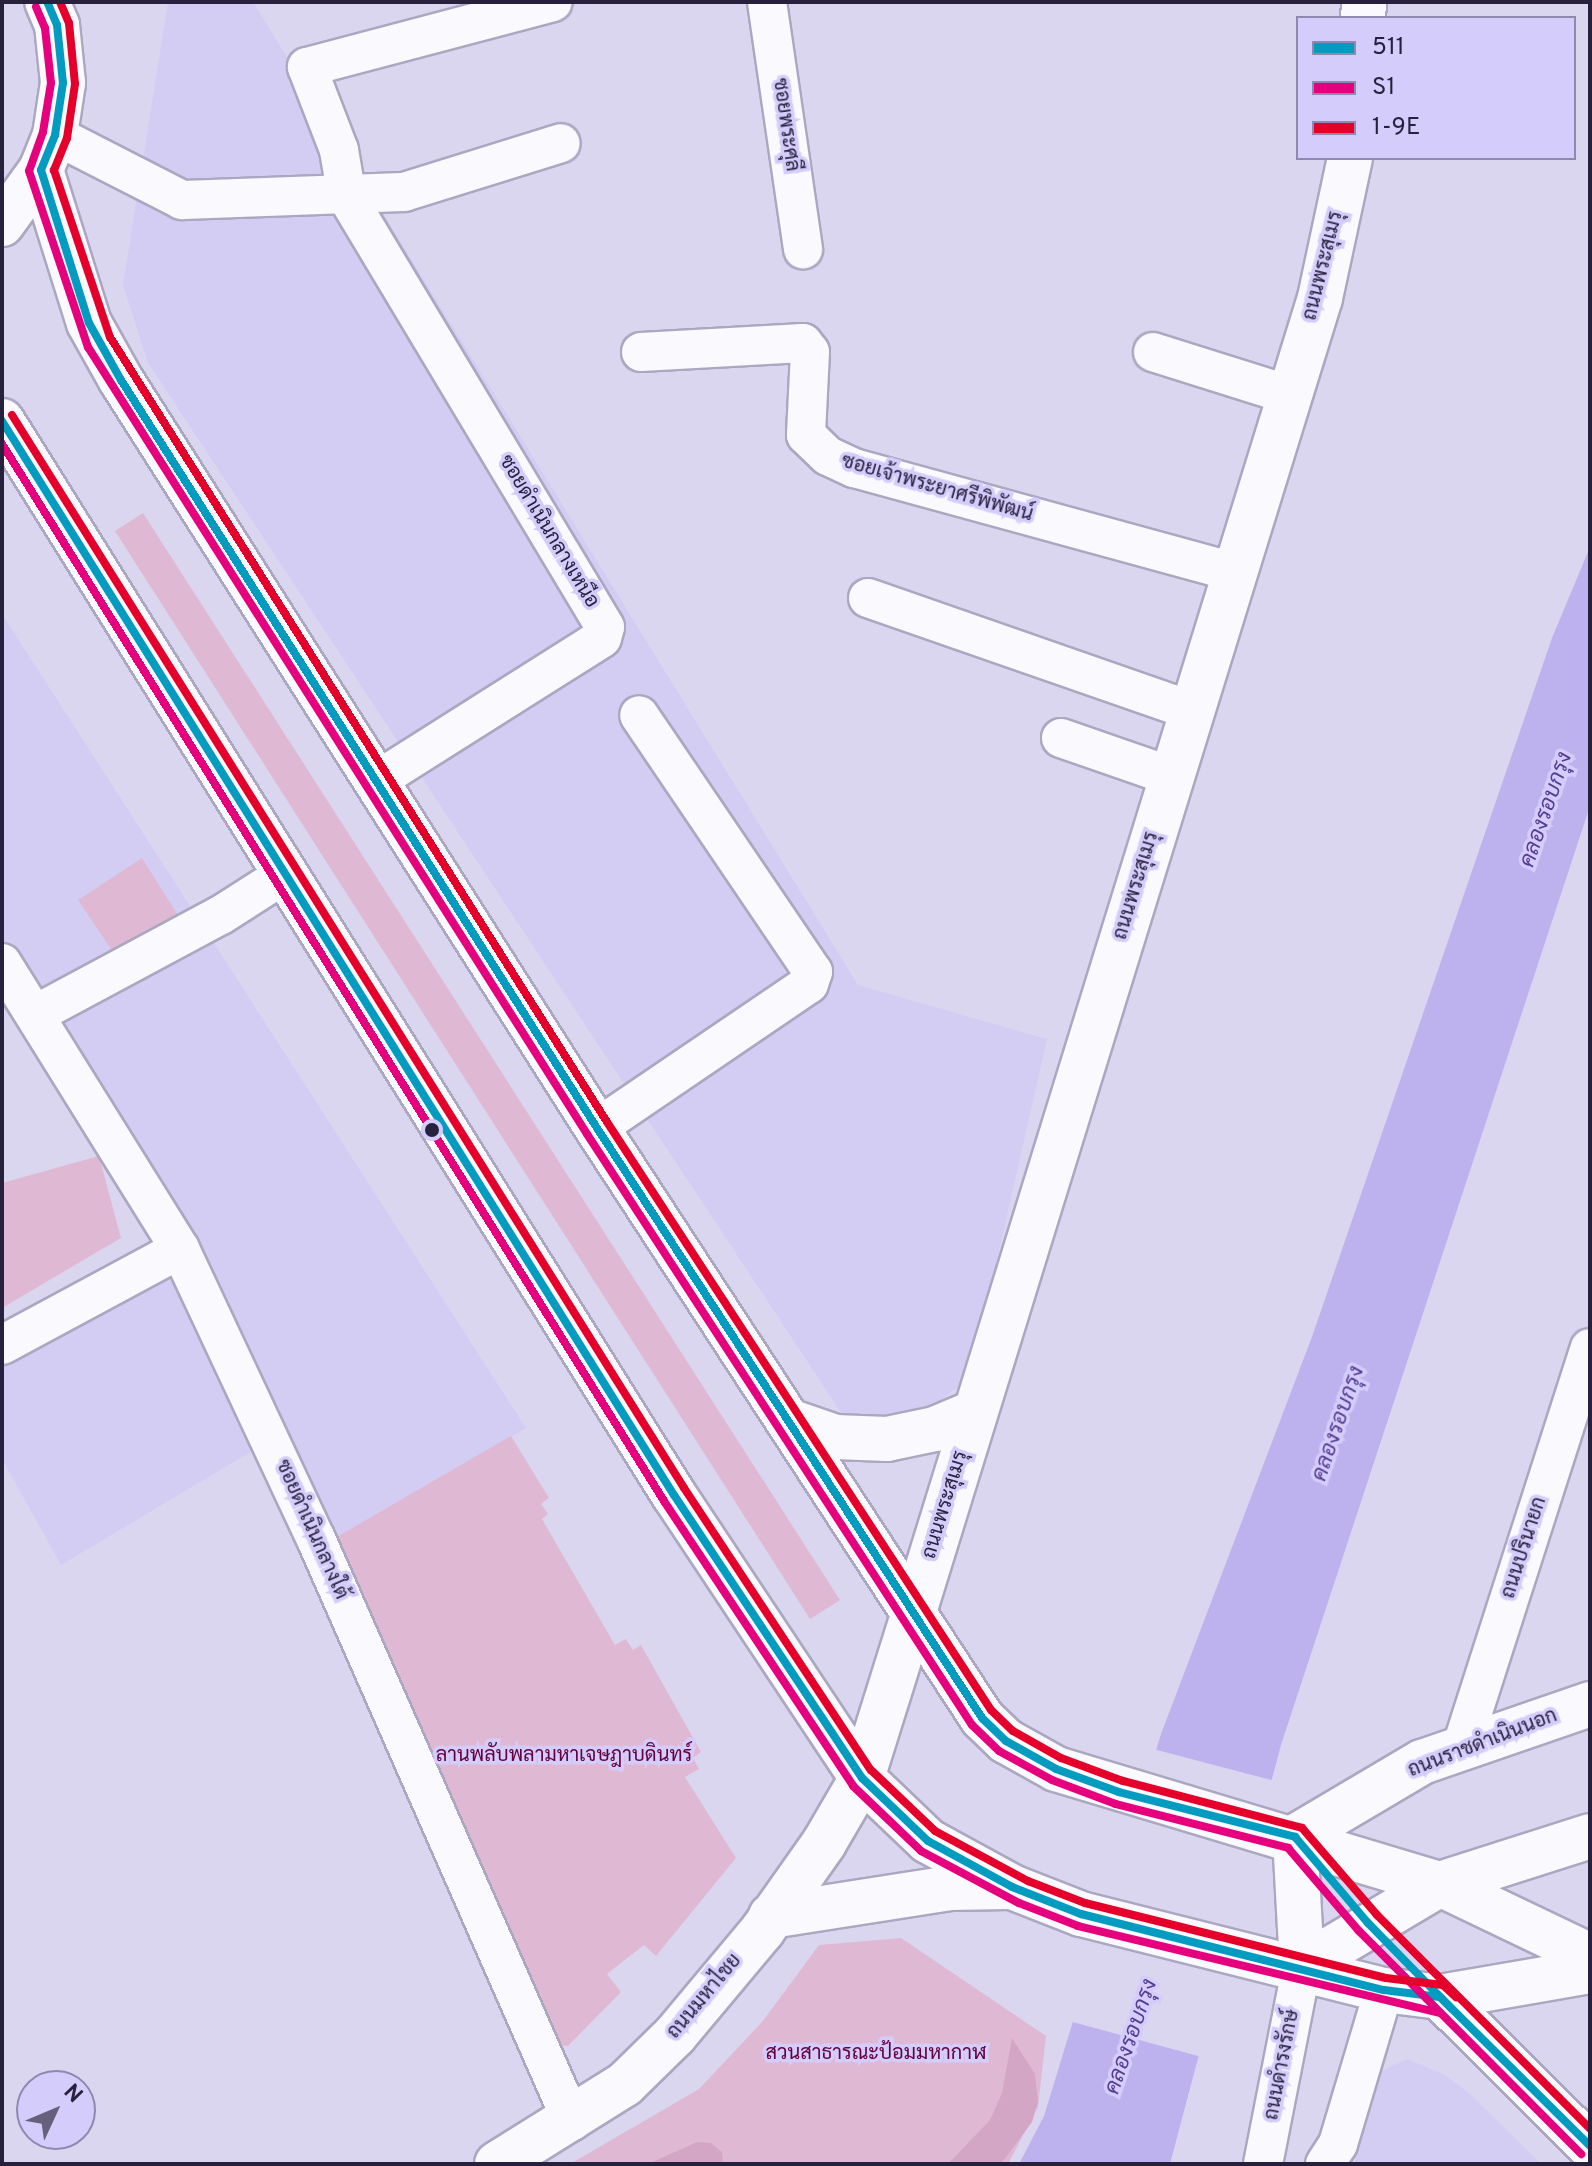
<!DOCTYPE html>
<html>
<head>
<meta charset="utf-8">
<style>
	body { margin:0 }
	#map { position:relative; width:1592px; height:2166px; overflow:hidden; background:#dbd6f0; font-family:Overpass,Sarabun,sans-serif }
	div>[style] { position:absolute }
	.built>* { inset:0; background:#d3cdf4 }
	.green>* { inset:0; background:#dfb9d4 }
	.forest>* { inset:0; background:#d4a6c5 }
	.water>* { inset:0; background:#beb2ee }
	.pier>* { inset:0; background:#dbd6f0 }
	.roads { filter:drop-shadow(2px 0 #aca7c1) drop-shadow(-2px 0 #aca7c1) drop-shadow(0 2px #aca7c1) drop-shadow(0 -2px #aca7c1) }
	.street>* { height:38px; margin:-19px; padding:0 19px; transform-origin:19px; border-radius:19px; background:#faf9fd }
	.secondary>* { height:44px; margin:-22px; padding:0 22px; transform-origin:22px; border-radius:22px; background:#faf9fd }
	.primary>* { height:44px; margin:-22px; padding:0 22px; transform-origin:22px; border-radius:22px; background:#faf9fd }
	.bus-1>* { height:8px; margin:-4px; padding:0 4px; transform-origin:4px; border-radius:4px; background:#049bc0 }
	.bus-2>* { height:8px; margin:-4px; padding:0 4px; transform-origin:4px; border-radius:4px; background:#e5007d }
	.bus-3>* { height:8px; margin:-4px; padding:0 4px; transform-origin:4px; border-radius:4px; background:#e4002b }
	.dots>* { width:22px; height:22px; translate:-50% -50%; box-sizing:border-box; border:4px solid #d4ccfb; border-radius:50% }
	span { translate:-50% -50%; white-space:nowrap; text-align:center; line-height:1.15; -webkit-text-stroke:7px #d4ccfb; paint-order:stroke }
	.street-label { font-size:20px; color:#28213e }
	.park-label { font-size:20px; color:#64013c }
	.water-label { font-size:22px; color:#543c92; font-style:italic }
	.frame { position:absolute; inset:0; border:4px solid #28213e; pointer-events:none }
	.legend { position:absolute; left:1296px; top:16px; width:280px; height:144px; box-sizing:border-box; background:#d4ccfb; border:2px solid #8f88af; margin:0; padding:10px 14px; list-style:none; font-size:24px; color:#28213e }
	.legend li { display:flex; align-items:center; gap:16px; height:40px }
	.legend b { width:40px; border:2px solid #8f88af }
	.north { position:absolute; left:16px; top:2070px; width:80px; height:80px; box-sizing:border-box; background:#d4ccfb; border:2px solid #8f88af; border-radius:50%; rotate:46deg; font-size:22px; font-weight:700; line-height:32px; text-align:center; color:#28213e }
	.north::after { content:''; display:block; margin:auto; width:28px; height:36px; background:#67607c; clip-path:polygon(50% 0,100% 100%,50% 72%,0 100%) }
</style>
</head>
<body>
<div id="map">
	<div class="built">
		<i style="clip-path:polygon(168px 2px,253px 2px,858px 985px,1047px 1039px,973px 1366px,958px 1387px,906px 1426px,844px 1417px,148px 363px,123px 285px)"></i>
		<i style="clip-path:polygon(2px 614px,526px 1428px,333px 1539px,65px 1036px,2px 940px)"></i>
		<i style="clip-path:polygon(169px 1258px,254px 1450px,61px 1565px,2px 1459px,2px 1353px)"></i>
		<i style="clip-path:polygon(1407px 2059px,1445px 2075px,1470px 2094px,1541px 2164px,1354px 2164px,1381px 2071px)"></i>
	</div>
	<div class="green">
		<i style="clip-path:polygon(143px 513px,840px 1600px,810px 1619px,115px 531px)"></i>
		<i style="clip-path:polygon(142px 858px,179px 917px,115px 955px,78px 900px)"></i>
		<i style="clip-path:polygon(99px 1156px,121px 1238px,2px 1308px,2px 1183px)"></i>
		<i style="clip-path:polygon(511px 1436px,549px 1498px,541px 1504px,548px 1514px,542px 1519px,615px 1645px,626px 1639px,633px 1650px,641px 1645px,701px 1752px,693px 1758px,699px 1769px,685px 1777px,736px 1858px,656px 1956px,644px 1945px,607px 1974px,621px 1992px,568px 2046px,556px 2045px,333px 1539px)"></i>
		<i style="clip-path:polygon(901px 1938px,1046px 2036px,1038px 2107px,1008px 2164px,570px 2164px,699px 2089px,762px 2022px,819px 1945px)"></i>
	</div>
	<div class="forest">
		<i style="clip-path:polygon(1012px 2038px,1035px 2074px,1038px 2102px,1032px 2122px,1001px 2164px,948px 2164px,990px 2120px,1002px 2093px)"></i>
		<i style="clip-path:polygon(697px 2142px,711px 2143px,722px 2152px,723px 2164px,648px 2164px)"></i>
	</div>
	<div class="water">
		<i style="clip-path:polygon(1590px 547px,1590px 806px,1281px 1745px,1170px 2164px,1019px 2164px,1044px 2116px,1161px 1734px,1313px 1334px,1552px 638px)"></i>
	</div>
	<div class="pier">
		<i style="clip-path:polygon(1153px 1749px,1275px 1781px,1202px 2057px,1069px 2021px)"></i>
	</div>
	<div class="roads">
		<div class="street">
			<i style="left:767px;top:2px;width:250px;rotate:81.7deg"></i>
			<i style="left:55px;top:135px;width:143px;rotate:27.1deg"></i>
			<i style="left:182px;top:200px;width:222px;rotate:-2.1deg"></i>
			<i style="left:404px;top:192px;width:164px;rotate:-17.3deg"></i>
			<i style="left:641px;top:352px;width:162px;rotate:-3.2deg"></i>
			<i style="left:803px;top:343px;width:11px;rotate:52deg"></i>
			<i style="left:810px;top:352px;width:83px;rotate:92.8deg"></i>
			<i style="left:806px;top:435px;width:30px;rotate:44deg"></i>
			<i style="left:828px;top:456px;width:29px;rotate:25deg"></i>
			<i style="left:854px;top:468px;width:393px;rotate:15.3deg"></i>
			<i style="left:1153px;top:352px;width:143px;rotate:17.5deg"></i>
			<i style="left:868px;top:598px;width:344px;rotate:19.2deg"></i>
			<i style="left:1061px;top:738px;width:116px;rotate:19.1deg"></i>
			<i style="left:376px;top:781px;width:267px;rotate:-32.3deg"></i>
			<i style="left:602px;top:638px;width:11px;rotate:-75deg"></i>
			<i style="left:605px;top:627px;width:501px;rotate:-120.96deg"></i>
			<i style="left:347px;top:197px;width:48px;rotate:-99.7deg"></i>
			<i style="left:339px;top:150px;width:89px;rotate:-111.1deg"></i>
			<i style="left:307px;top:67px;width:254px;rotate:-14.8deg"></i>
			<i style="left:2px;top:963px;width:337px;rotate:58.1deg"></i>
			<i style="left:180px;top:1249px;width:320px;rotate:64.9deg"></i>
			<i style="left:316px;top:1539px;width:636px;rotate:66.26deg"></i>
			<i style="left:36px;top:1014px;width:210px;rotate:-28.2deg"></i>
			<i style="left:221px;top:915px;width:76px;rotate:-32.6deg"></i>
			<i style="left:597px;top:1128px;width:256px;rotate:-34.2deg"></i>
			<i style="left:809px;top:984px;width:13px;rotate:-72deg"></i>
			<i style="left:813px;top:972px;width:310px;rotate:-124.1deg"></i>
			<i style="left:2px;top:1345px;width:202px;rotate:-28.3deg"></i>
			<i style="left:1461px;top:1749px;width:421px;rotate:-72.2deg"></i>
			<i style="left:1263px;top:2164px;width:202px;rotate:-78.9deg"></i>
			<i style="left:1325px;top:2164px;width:24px;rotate:-57deg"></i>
			<i style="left:1338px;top:2144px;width:161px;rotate:-73.4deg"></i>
		</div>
		<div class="secondary">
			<i style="left:1363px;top:18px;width:16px;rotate:-86deg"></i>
			<i style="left:914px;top:1612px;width:1375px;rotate:-72.83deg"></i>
			<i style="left:1320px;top:298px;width:143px;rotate:-77.9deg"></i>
			<i style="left:1295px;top:1837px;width:147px;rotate:-30.6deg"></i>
			<i style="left:1422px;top:1762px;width:178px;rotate:-19deg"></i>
			<i style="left:1440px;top:1884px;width:157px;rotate:-17.7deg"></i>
			<i style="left:1440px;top:1997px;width:152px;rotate:-9.8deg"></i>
		</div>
		<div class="primary">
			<i style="left:41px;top:170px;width:160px;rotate:72.6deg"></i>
			<i style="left:89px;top:323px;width:65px;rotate:60.7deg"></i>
			<i style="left:121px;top:380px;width:887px;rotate:57.53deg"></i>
			<i style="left:597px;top:1128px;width:705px;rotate:56.87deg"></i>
			<i style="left:982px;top:1718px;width:33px;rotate:44deg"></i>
			<i style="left:1006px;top:1741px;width:57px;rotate:29.2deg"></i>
			<i style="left:1056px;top:1769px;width:401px;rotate:16.7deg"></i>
			<i style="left:1440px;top:1884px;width:166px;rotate:25.6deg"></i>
			<i style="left:2px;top:224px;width:67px;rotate:-54.2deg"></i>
			<i style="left:41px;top:170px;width:38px;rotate:-68deg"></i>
			<i style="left:55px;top:135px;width:53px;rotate:-81.3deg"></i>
			<i style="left:63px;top:83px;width:58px;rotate:-95.9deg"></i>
			<i style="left:57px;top:25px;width:25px;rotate:-113deg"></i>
			<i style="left:2px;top:421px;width:1267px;rotate:57.97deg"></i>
			<i style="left:674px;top:1495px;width:340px;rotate:56.4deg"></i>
			<i style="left:862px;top:1778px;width:91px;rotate:43.7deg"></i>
			<i style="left:928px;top:1841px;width:96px;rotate:28.7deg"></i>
			<i style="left:1012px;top:1887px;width:74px;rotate:21.4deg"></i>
			<i style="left:1081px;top:1914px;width:312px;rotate:14.1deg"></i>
			<i style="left:1384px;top:1990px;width:56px;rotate:7.1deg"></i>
			<i style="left:1440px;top:1997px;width:211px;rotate:44.8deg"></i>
			<i style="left:792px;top:1422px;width:46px;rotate:19.2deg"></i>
			<i style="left:835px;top:1437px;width:52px;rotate:2.2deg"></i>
			<i style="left:887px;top:1439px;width:49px;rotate:-11.8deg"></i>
			<i style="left:935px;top:1429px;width:43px;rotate:-23deg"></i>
			<i style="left:1295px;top:1837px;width:129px;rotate:86.9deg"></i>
			<i style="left:771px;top:1916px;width:180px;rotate:-8.9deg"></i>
			<i style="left:949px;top:1888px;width:60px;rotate:-1deg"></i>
			<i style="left:1302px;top:1966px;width:161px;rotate:-30.7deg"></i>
			<i style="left:497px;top:2164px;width:151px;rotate:-32deg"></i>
			<i style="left:625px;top:2084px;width:70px;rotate:-44.4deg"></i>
			<i style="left:675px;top:2035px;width:136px;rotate:-50.1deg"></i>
			<i style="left:762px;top:1931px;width:108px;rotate:-54.8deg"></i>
			<i style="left:824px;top:1843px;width:75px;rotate:-59.7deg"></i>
			<i style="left:862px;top:1778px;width:174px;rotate:-72.6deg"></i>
		</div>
	</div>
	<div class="bus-1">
		<i style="left:41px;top:170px;width:160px;rotate:72.6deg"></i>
		<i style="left:89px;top:323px;width:65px;rotate:60.7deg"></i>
		<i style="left:121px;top:380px;width:887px;rotate:57.53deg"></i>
		<i style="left:597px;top:1128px;width:705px;rotate:56.87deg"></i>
		<i style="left:982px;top:1718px;width:33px;rotate:44deg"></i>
		<i style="left:1006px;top:1741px;width:57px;rotate:29.2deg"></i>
		<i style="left:1056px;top:1769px;width:67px;rotate:20.1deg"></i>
		<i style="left:1119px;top:1792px;width:182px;rotate:14.3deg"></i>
		<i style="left:41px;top:170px;width:38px;rotate:-68deg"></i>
		<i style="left:55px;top:135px;width:53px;rotate:-81.3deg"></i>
		<i style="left:63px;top:83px;width:58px;rotate:-95.9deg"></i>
		<i style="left:57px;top:25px;width:25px;rotate:-113deg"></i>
		<i style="left:2px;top:421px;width:1267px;rotate:57.97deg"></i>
		<i style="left:674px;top:1495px;width:340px;rotate:56.4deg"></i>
		<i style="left:862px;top:1778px;width:91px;rotate:43.7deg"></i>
		<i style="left:928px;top:1841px;width:96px;rotate:28.7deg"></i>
		<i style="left:1012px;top:1887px;width:74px;rotate:21.4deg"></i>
		<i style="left:1081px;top:1914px;width:312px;rotate:14.1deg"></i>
		<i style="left:1384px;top:1990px;width:56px;rotate:7.1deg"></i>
		<i style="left:1440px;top:1997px;width:211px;rotate:44.8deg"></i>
		<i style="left:1295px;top:1837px;width:113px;rotate:49.7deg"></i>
		<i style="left:1368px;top:1923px;width:119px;rotate:45.7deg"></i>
	</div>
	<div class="bus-2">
		<i style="left:36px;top:7px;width:23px;rotate:67deg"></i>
		<i style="left:45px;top:28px;width:55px;rotate:83.8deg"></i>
		<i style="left:51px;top:83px;width:50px;rotate:99.3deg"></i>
		<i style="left:43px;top:132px;width:41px;rotate:109.7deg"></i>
		<i style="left:29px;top:171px;width:186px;rotate:71.5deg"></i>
		<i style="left:88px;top:347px;width:932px;rotate:57.62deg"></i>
		<i style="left:587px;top:1134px;width:705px;rotate:56.92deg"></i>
		<i style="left:972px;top:1725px;width:37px;rotate:44deg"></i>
		<i style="left:999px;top:1751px;width:60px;rotate:28.7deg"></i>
		<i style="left:1052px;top:1780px;width:68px;rotate:20.6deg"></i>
		<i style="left:1116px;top:1804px;width:178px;rotate:14.3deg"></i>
		<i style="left:1288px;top:1848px;width:109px;rotate:49.5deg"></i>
		<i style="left:1359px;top:1931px;width:315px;rotate:45.1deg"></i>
		<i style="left:2px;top:444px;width:1247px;rotate:57.94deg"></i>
		<i style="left:664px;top:1501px;width:342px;rotate:56.4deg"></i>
		<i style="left:853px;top:1786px;width:94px;rotate:43.7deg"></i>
		<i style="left:921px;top:1851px;width:111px;rotate:28deg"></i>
		<i style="left:1019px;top:1903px;width:63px;rotate:21.3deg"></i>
		<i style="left:1078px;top:1926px;width:372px;rotate:13.5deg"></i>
	</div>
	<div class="bus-3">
		<i style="left:60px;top:2px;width:23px;rotate:67deg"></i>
		<i style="left:69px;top:23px;width:61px;rotate:84.4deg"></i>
		<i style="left:75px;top:84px;width:55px;rotate:98.4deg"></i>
		<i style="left:67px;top:138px;width:35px;rotate:112deg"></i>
		<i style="left:54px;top:170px;width:176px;rotate:71.5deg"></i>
		<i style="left:110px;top:337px;width:929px;rotate:57.66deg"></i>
		<i style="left:607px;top:1122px;width:702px;rotate:56.85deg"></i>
		<i style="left:991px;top:1710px;width:30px;rotate:44deg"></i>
		<i style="left:1013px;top:1731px;width:55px;rotate:29.4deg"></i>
		<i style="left:1061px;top:1758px;width:66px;rotate:20.4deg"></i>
		<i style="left:1123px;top:1781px;width:185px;rotate:14.7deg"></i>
		<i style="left:1302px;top:1828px;width:115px;rotate:49.2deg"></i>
		<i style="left:1377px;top:1915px;width:302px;rotate:45.1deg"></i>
		<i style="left:12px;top:415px;width:1266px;rotate:57.94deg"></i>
		<i style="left:684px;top:1488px;width:338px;rotate:56.5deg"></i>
		<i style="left:871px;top:1770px;width:88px;rotate:43.6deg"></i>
		<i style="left:935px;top:1831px;width:106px;rotate:28.3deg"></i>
		<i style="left:1028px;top:1881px;width:61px;rotate:21.1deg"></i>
		<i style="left:1085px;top:1903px;width:310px;rotate:14deg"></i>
		<i style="left:1386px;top:1978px;width:57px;rotate:7deg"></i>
		<i style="left:1443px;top:1985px;width:18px;rotate:43deg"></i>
	</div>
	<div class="dots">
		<i style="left:432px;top:1130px;background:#28213e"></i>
	</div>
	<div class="street-label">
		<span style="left:785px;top:125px;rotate:82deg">ซอยพระศุลี</span>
		<span style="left:1324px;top:266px;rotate:-76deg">ถนนพระสุเมรุ</span>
		<span style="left:937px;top:489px;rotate:16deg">ซอยเจ้าพระยาศรีพิพัฒน์</span>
		<span style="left:548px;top:532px;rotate:59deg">ซอยดำเนินกลางเหนือ</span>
		<span style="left:1137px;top:886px;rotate:-73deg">ถนนพระสุเมรุ</span>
		<span style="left:946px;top:1505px;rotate:-73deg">ถนนพระสุเมรุ</span>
		<span style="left:311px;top:1530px;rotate:66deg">ซอยดำเนินกลางใต้</span>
		<span style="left:1525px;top:1548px;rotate:-72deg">ถนนปรินายก</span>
		<span style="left:1483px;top:1744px;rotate:-21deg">ถนนราชดำเนินนอก</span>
		<span style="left:705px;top:1997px;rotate:-50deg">ถนนมหาไชย</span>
		<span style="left:1283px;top:2065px;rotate:-79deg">ถนนดำรงรักษ์</span>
	</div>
	<div class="park-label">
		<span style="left:564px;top:1756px">ลานพลับพลามหาเจษฎาบดินทร์</span>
		<span style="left:876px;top:2054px">สวนสาธารณะป้อมมหากาฬ</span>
	</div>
	<div class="water-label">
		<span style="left:1547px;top:810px;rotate:-71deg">คลองรอบกรุง</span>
		<span style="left:1339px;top:1424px;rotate:-71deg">คลองรอบกรุง</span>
		<span style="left:1132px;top:2037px;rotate:-71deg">คลองรอบกรุง</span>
	</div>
	<div class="frame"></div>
	<ul class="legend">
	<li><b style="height:10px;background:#049bc0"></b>511</li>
	<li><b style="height:10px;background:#e5007d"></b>S1</li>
	<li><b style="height:10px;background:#e4002b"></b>1-9E</li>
	</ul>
	<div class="north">N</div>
</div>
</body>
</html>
